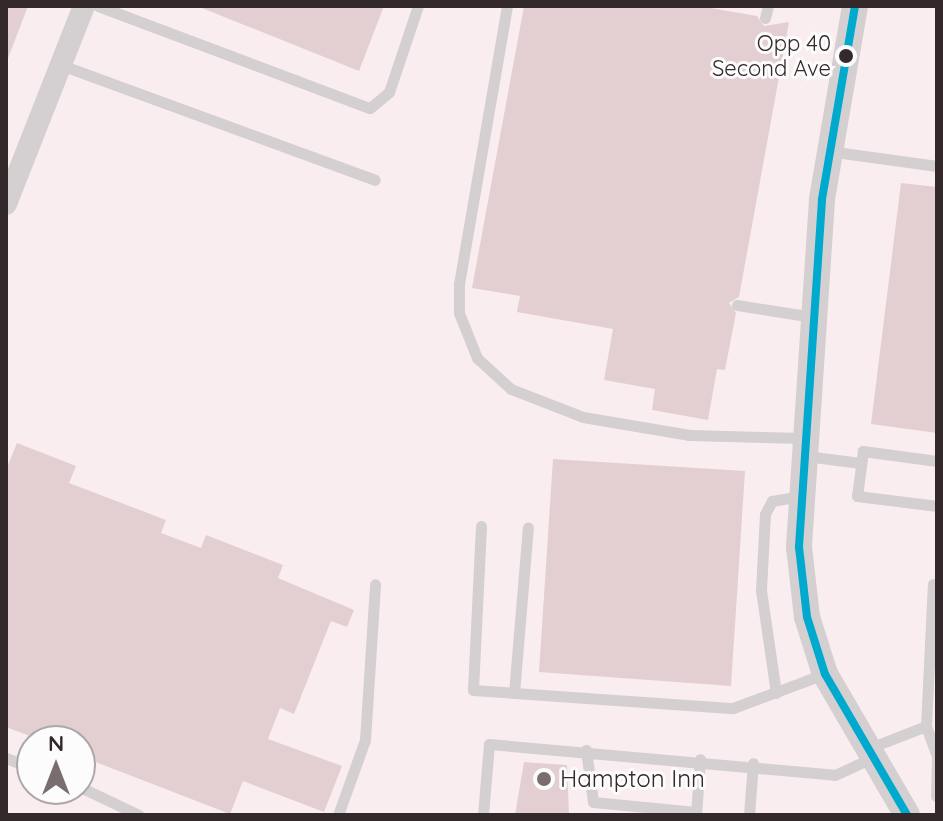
<!DOCTYPE html>
<html>
<head>
<meta charset="utf-8">
<style>
	body { margin:0 }
	#map { position:relative; width:943px; height:821px; overflow:hidden; background:#faedef; font-family:Quicksand,sans-serif }
	div>[style] { position:absolute }
	.building>* { inset:0; background:#e3cfd2 }
	.service>* { height:11px; margin:-5.5px; padding:0 5.5px; transform-origin:5.5px; border-radius:5.5px; background:#d4cfd0 }
	.minor>* { height:22px; margin:-11px; padding:0 11px; transform-origin:11px; border-radius:11px; background:#d4cfd0 }
	.tertiary>* { height:26px; margin:-13px; padding:0 13px; transform-origin:13px; border-radius:13px; background:#d4cfd0 }
	.bus-1>* { height:8px; margin:-4px; padding:0 4px; transform-origin:4px; border-radius:4px; background:#00a9ce }
	.dots>* { width:22px; height:22px; translate:-50% -50%; box-sizing:border-box; border:4px solid #fcfcfc; border-radius:50% }
	span { translate:-50% -50%; white-space:nowrap; text-align:center; line-height:1.15; -webkit-text-stroke:6px #fcfcfc; paint-order:stroke }
	.bus-label { font-size:22px; color:#33292a }
	.right { translate:-100% -50%; text-align:right }
	.poi-label { font-size:24px; color:#33292a }
	.left { translate:0 -50%; text-align:left }
	.frame { position:absolute; inset:0; border:8px solid #33292a; pointer-events:none }
	.north { position:absolute; left:16px; top:725px; width:80px; height:80px; box-sizing:border-box; background:#fcfcfc; border:2px solid #aca8a8; border-radius:50%; rotate:0deg; font-size:22px; font-weight:700; line-height:32px; text-align:center; color:#33292a }
	.north::after { content:''; display:block; margin:auto; width:28px; height:36px; background:#796e6f; clip-path:polygon(50% 0,100% 100%,50% 72%,0 100%) }
</style>
</head>
<body>
<div id="map">
	<div class="building">
		<i style="clip-path:polygon(6px 6px,28px 6px,7px 61px,6px 61px)"></i>
		<i style="clip-path:polygon(197px 6px,384px 6px,359px 71px)"></i>
		<i style="clip-path:polygon(524px 6px,699px 6px,757px 16px,764px 26px,789px 22px,739px 297px,729px 303px,736px 313px,725px 370px,717px 369px,708px 420px,652px 410px,655px 389px,604px 380px,613px 329px,517px 312px,520px 296px,472px 288px)"></i>
		<i style="clip-path:polygon(901px 183px,937px 187px,937px 433px,871px 424px)"></i>
		<i style="clip-path:polygon(17px 443px,76px 466px,69px 483px,166px 520px,161px 533px,201px 548px,206px 535px,283px 565px,278px 578px,354px 610px,347px 627px,331px 621px,294px 714px,280px 708px,268px 739px,342px 766px,324px 812px,243px 781px,230px 814px,80px 756px,80px 741px,43px 741px,6px 727px,6px 470px)"></i>
		<i style="clip-path:polygon(553px 459px,745px 471px,731px 686px,539px 672px)"></i>
		<i style="clip-path:polygon(524px 762px,567px 765px,569px 815px,515px 815px)"></i>
	</div>
	<div class="service">
		<i style="left:98px;top:6px;width:290px;rotate:20.6deg"></i>
		<i style="left:370px;top:108px;width:25px;rotate:-40deg"></i>
		<i style="left:389px;top:92px;width:91px;rotate:-71.4deg"></i>
		<i style="left:507px;top:6px;width:283px;rotate:99.8deg"></i>
		<i style="left:459px;top:285px;width:28px;rotate:90deg"></i>
		<i style="left:459px;top:313px;width:48px;rotate:68.2deg"></i>
		<i style="left:477px;top:358px;width:46px;rotate:42.4deg"></i>
		<i style="left:511px;top:389px;width:77px;rotate:21.3deg"></i>
		<i style="left:583px;top:417px;width:108px;rotate:9.6deg"></i>
		<i style="left:689px;top:435px;width:114px;rotate:1.5deg"></i>
		<i style="left:765px;top:18px;width:12px;rotate:-76deg"></i>
		<i style="left:61px;top:65px;width:334px;rotate:20.1deg"></i>
		<i style="left:828px;top:151px;width:110px;rotate:7.8deg"></i>
		<i style="left:737px;top:305px;width:77px;rotate:9deg"></i>
		<i style="left:806px;top:456px;width:55px;rotate:7.3deg"></i>
		<i style="left:937px;top:461px;width:75px;rotate:-172.3deg"></i>
		<i style="left:863px;top:451px;width:45px;rotate:97.6deg"></i>
		<i style="left:857px;top:496px;width:81px;rotate:7.1deg"></i>
		<i style="left:481px;top:526px;width:164px;rotate:92.8deg"></i>
		<i style="left:473px;top:690px;width:261px;rotate:4deg"></i>
		<i style="left:733px;top:708px;width:97px;rotate:-20.5deg"></i>
		<i style="left:514px;top:693px;width:166px;rotate:-85.2deg"></i>
		<i style="left:776px;top:693px;width:104px;rotate:-98.3deg"></i>
		<i style="left:761px;top:590px;width:76px;rotate:-87deg"></i>
		<i style="left:765px;top:514px;width:15px;rotate:-62deg"></i>
		<i style="left:772px;top:501px;width:27px;rotate:-10deg"></i>
		<i style="left:926px;top:726px;width:32px;rotate:70deg"></i>
		<i style="left:937px;top:756px;width:40px;rotate:91.4deg"></i>
		<i style="left:867px;top:749px;width:63px;rotate:-21.3deg"></i>
		<i style="left:926px;top:726px;width:142px;rotate:-87.2deg"></i>
		<i style="left:586px;top:750px;width:52px;rotate:82.3deg"></i>
		<i style="left:593px;top:802px;width:103px;rotate:5.5deg"></i>
		<i style="left:6px;top:758px;width:28px;rotate:21deg"></i>
		<i style="left:80px;top:787px;width:65px;rotate:25.4deg"></i>
		<i style="left:338px;top:815px;width:80px;rotate:-70.2deg"></i>
		<i style="left:365px;top:740px;width:156px;rotate:-86.3deg"></i>
		<i style="left:483px;top:815px;width:71px;rotate:-85.2deg"></i>
		<i style="left:489px;top:744px;width:347px;rotate:5.1deg"></i>
		<i style="left:835px;top:775px;width:41px;rotate:-24.7deg"></i>
		<i style="left:696px;top:815px;width:56px;rotate:-85.9deg"></i>
		<i style="left:749px;top:815px;width:52px;rotate:-85.6deg"></i>
	</div>
	<div class="minor">
		<i style="left:6px;top:204px;width:213px;rotate:-68.5deg"></i>
	</div>
	<div class="tertiary">
		<i style="left:855px;top:6px;width:197px;rotate:99.7deg"></i>
		<i style="left:822px;top:200px;width:348px;rotate:93.8deg"></i>
		<i style="left:799px;top:547px;width:70px;rotate:83.5deg"></i>
		<i style="left:807px;top:617px;width:60px;rotate:72.5deg"></i>
		<i style="left:825px;top:674px;width:163px;rotate:59.8deg"></i>
	</div>
	<div class="bus-1">
		<i style="left:855px;top:6px;width:197px;rotate:99.7deg"></i>
		<i style="left:822px;top:200px;width:348px;rotate:93.8deg"></i>
		<i style="left:799px;top:547px;width:70px;rotate:83.5deg"></i>
		<i style="left:807px;top:617px;width:60px;rotate:72.5deg"></i>
		<i style="left:825px;top:674px;width:163px;rotate:59.8deg"></i>
	</div>
	<div class="dots">
		<i style="left:846px;top:56px;background:#33292a"></i>
		<i style="left:544px;top:779px;background:#796e6f"></i>
	</div>
	<div class="bus-label">
		<span class="right" style="left:831px;top:56px">Opp 40<br>Second Ave</span>
	</div>
	<div class="poi-label">
		<span class="left" style="left:560px;top:779px">Hampton Inn</span>
	</div>
	<div class="frame"></div>
	<div class="north">N</div>
</div>
</body>
</html>
